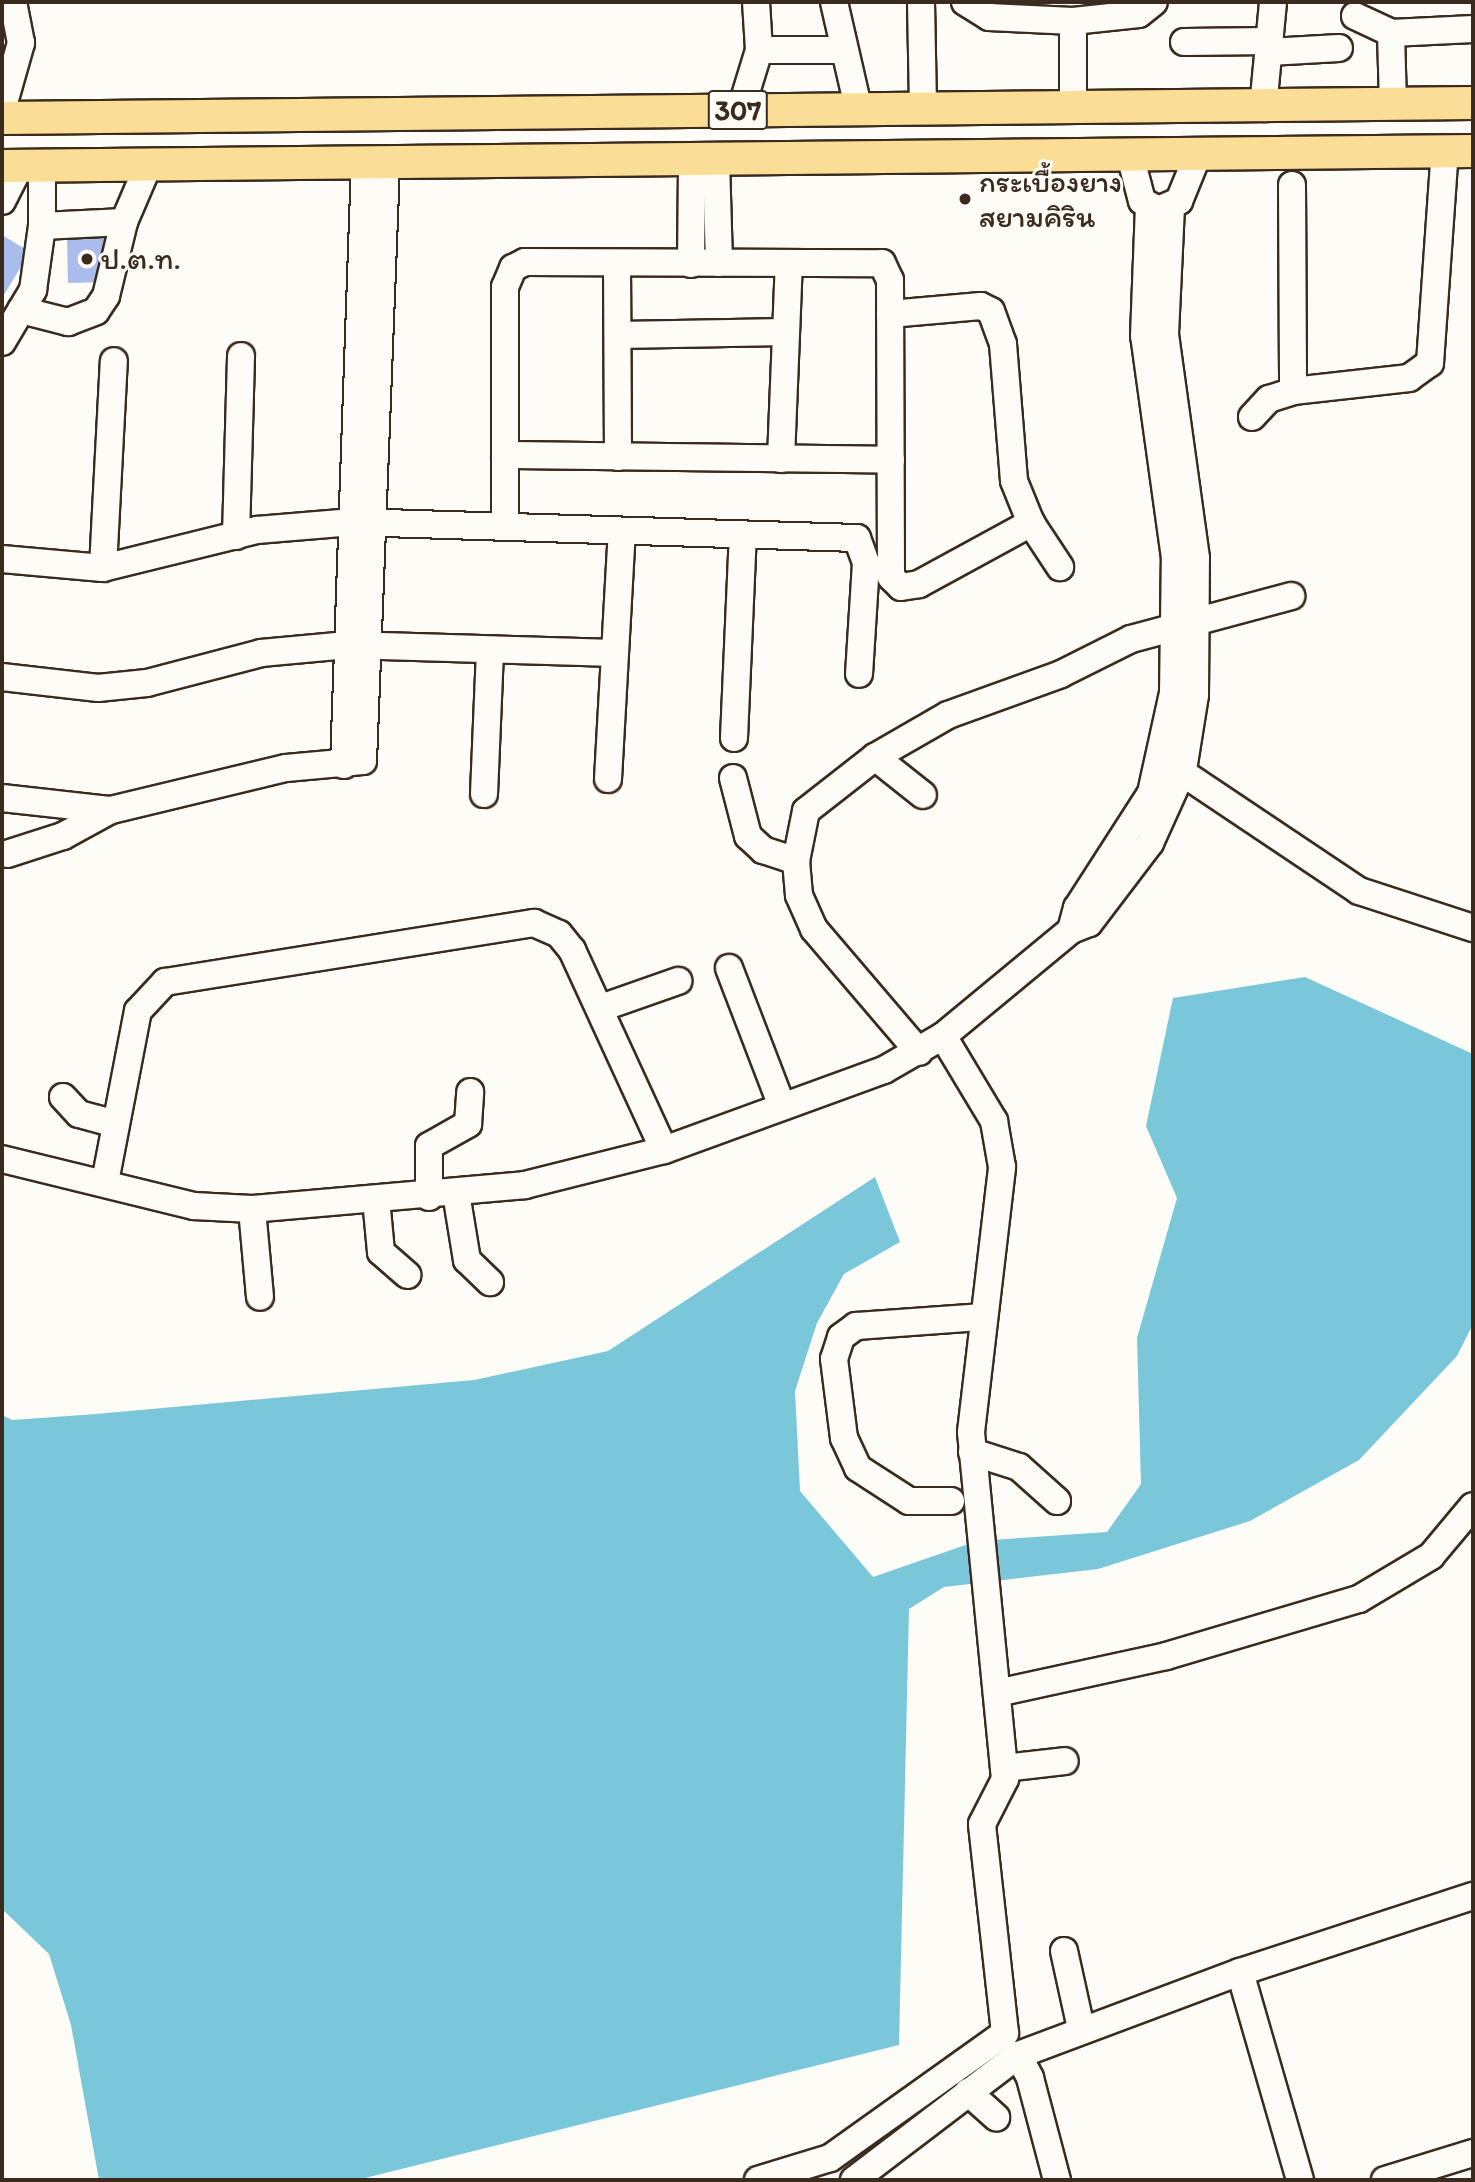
<!DOCTYPE html>
<html>
<head>
<meta charset="utf-8">
<style>
	body { margin:0 }
	#map { position:relative; width:1475px; height:2182px; overflow:hidden; background:#fdfcf7; font-family:Itim,"Playpen Sans Thai",sans-serif }
	div>[style] { position:absolute }
	.water>* { inset:0; background:#7bc7da }
	.building>* { inset:0; background:#aabceb }
	.roads { filter:drop-shadow(2px 0 #3b2a1e) drop-shadow(-2px 0 #3b2a1e) drop-shadow(0 2px #3b2a1e) drop-shadow(0 -2px #3b2a1e) }
	.minor>* { height:26px; margin:-13px; padding:0 13px; transform-origin:13px; border-radius:13px; background:#fdfcf7 }
	.major>* { height:32px; margin:-16px; padding:0 16px; transform-origin:16px; border-radius:16px; background:#fbde96 }
	.dots>* { width:19px; height:19px; translate:-50% -50%; box-sizing:border-box; border:4px solid #fdfcf7; border-radius:50% }
	span { translate:-50% -50%; white-space:nowrap; text-align:center; line-height:1.15; -webkit-text-stroke:6px #fdfcf7; paint-order:stroke }
	.shield-label span { padding:2px 5px; background:#fdfcf7; border:2px solid; border-radius:5px; -webkit-text-stroke-width:0 }
	.shield-label { font-size:28px; color:#3b2a1e; font-weight:700 }
	.poi-label { font-size:30px; color:#3b2a1e }
	.left { translate:0 -50%; text-align:left }
	.frame { position:absolute; inset:0; border:4px solid #3b2a1e; pointer-events:none }
</style>
</head>
<body>
<div id="map">
	<div class="water">
		<i style="clip-path:polygon(1305px 977px,1473px 1054px,1473px 1324px,1457px 1356px,1359px 1460px,1250px 1521px,1098px 1569px,944px 1587px,909px 1609px,899px 2045px,357px 2180px,99px 2180px,71px 2025px,49px 1954px,2px 1909px,2px 1415px,12px 1420px,96px 1414px,474px 1380px,608px 1351px,875px 1177px,900px 1242px,844px 1274px,817px 1323px,795px 1391px,800px 1491px,873px 1577px,977px 1541px,1107px 1532px,1141px 1484px,1137px 1338px,1177px 1198px,1146px 1126px,1173px 998px)"></i>
	</div>
	<div class="building">
		<i style="clip-path:polygon(2px 235px,30px 252px,2px 298px)"></i>
		<i style="clip-path:polygon(106px 235px,107px 282px,68px 283px,67px 236px)"></i>
	</div>
	<div class="roads">
		<div class="minor">
			<i style="left:756px;top:2px;width:48px;rotate:86.4deg"></i>
			<i style="left:834px;top:2px;width:108px;rotate:77.1deg"></i>
			<i style="left:921px;top:2px;width:105px;rotate:88.9deg"></i>
			<i style="left:965px;top:2px;width:28px;rotate:32deg"></i>
			<i style="left:989px;top:17px;width:84px;rotate:2.7deg"></i>
			<i style="left:1073px;top:21px;width:66px;rotate:-6.1deg"></i>
			<i style="left:1139px;top:14px;width:19px;rotate:-39deg"></i>
			<i style="left:1355px;top:16px;width:40px;rotate:25deg"></i>
			<i style="left:1391px;top:33px;width:82px;rotate:-2.8deg"></i>
			<i style="left:1391px;top:33px;width:73px;rotate:88.4deg"></i>
			<i style="left:1184px;top:42px;width:86px;rotate:-0.7deg"></i>
			<i style="left:1269px;top:52px;width:70px;rotate:-3.3deg"></i>
			<i style="left:1073px;top:107px;width:86px;rotate:-90deg"></i>
			<i style="left:1263px;top:108px;width:106px;rotate:-84.6deg"></i>
			<i style="left:741px;top:109px;width:62px;rotate:-73deg"></i>
			<i style="left:759px;top:50px;width:81px"></i>
			<i style="left:2px;top:110px;width:70px;rotate:-74.2deg"></i>
			<i style="left:21px;top:43px;width:42px;rotate:-101deg"></i>
			<i style="left:1131px;top:159px;width:43px;rotate:75.3deg"></i>
			<i style="left:1142px;top:201px;width:18px;rotate:29deg"></i>
			<i style="left:1158px;top:210px;width:23px;rotate:-23deg"></i>
			<i style="left:1179px;top:201px;width:48px;rotate:-67.8deg"></i>
			<i style="left:716px;top:161px;width:102px;rotate:88.3deg"></i>
			<i style="left:42px;top:166px;width:60px;rotate:90deg"></i>
			<i style="left:42px;top:226px;width:82px;rotate:-2.8deg"></i>
			<i style="left:124px;top:222px;width:61px;rotate:-66.8deg"></i>
			<i style="left:1292px;top:185px;width:206px;rotate:89.7deg"></i>
			<i style="left:2px;top:201px;width:39px;rotate:-63deg"></i>
			<i style="left:617px;top:263px;width:194px;rotate:89.7deg"></i>
			<i style="left:691px;top:264px;width:102px;rotate:-89.4deg"></i>
			<i style="left:21px;top:310px;width:49px;rotate:14.3deg"></i>
			<i style="left:68px;top:322px;width:30px;rotate:-21deg"></i>
			<i style="left:96px;top:311px;width:18px;rotate:-56deg"></i>
			<i style="left:106px;top:296px;width:76px;rotate:-76.3deg"></i>
			<i style="left:890px;top:314px;width:91px;rotate:-5deg"></i>
			<i style="left:981px;top:306px;width:11px;rotate:27deg"></i>
			<i style="left:991px;top:311px;width:35px;rotate:70deg"></i>
			<i style="left:1003px;top:344px;width:137px;rotate:85.4deg"></i>
			<i style="left:1014px;top:481px;width:45px;rotate:68deg"></i>
			<i style="left:1031px;top:523px;width:53px;rotate:56.6deg"></i>
			<i style="left:618px;top:335px;width:168px;rotate:-1deg"></i>
			<i style="left:2px;top:342px;width:61px;rotate:-59.2deg"></i>
			<i style="left:33px;top:290px;width:65px;rotate:-82deg"></i>
			<i style="left:1252px;top:417px;width:25px;rotate:-47deg"></i>
			<i style="left:1269px;top:399px;width:25px;rotate:-18deg"></i>
			<i style="left:1293px;top:391px;width:117px;rotate:-6.4deg"></i>
			<i style="left:1409px;top:378px;width:26px;rotate:-36deg"></i>
			<i style="left:1430px;top:363px;width:213px;rotate:-86deg"></i>
			<i style="left:505px;top:455px;width:386px;rotate:0.7deg"></i>
			<i style="left:781px;top:459px;width:196px;rotate:-87.7deg"></i>
			<i style="left:505px;top:527px;width:240px;rotate:-90deg"></i>
			<i style="left:505px;top:287px;width:21px;rotate:-67deg"></i>
			<i style="left:513px;top:268px;width:13px;rotate:-27deg"></i>
			<i style="left:525px;top:262px;width:357px;rotate:0.2deg"></i>
			<i style="left:882px;top:263px;width:19px;rotate:65deg"></i>
			<i style="left:890px;top:280px;width:297px;rotate:89.8deg"></i>
			<i style="left:891px;top:577px;width:14px;rotate:45deg"></i>
			<i style="left:901px;top:587px;width:18px;rotate:-9deg"></i>
			<i style="left:919px;top:584px;width:128px;rotate:-28.6deg"></i>
			<i style="left:236px;top:536px;width:180px;rotate:-88.4deg"></i>
			<i style="left:2px;top:559px;width:101px;rotate:5.1deg"></i>
			<i style="left:103px;top:568px;width:159px;rotate:-13.9deg"></i>
			<i style="left:257px;top:530px;width:96px;rotate:-4.8deg"></i>
			<i style="left:353px;top:522px;width:504px;rotate:1.82deg"></i>
			<i style="left:857px;top:538px;width:27px;rotate:70deg"></i>
			<i style="left:866px;top:563px;width:111px;rotate:93.6deg"></i>
			<i style="left:103px;top:568px;width:207px;rotate:-87deg"></i>
			<i style="left:2px;top:677px;width:97px;rotate:6.5deg"></i>
			<i style="left:98px;top:688px;width:49px;rotate:-5.8deg"></i>
			<i style="left:147px;top:683px;width:118px;rotate:-14.7deg"></i>
			<i style="left:261px;top:653px;width:87px;rotate:-5.3deg"></i>
			<i style="left:348px;top:645px;width:267px;rotate:1.7deg"></i>
			<i style="left:734px;top:738px;width:203px;rotate:-87.5deg"></i>
			<i style="left:875px;top:757px;width:61px;rotate:38.4deg"></i>
			<i style="left:1168px;top:763px;width:230px;rotate:33.8deg"></i>
			<i style="left:1359px;top:891px;width:120px;rotate:18deg"></i>
			<i style="left:344px;top:765px;width:601px;rotate:-88deg"></i>
			<i style="left:733px;top:778px;width:60px;rotate:75.5deg"></i>
			<i style="left:748px;top:836px;width:21px;rotate:43deg"></i>
			<i style="left:763px;top:850px;width:35px;rotate:18deg"></i>
			<i style="left:608px;top:779px;width:248px;rotate:-86.8deg"></i>
			<i style="left:484px;top:794px;width:144px;rotate:-87.6deg"></i>
			<i style="left:2px;top:798px;width:110px;rotate:6.3deg"></i>
			<i style="left:111px;top:810px;width:180px;rotate:-13.5deg"></i>
			<i style="left:286px;top:768px;width:77px;rotate:-5.2deg"></i>
			<i style="left:363px;top:761px;width:596px;rotate:-87.79deg"></i>
			<i style="left:7px;top:854px;width:59px;rotate:-17.8deg"></i>
			<i style="left:63px;top:836px;width:52px;rotate:-28.5deg"></i>
			<i style="left:1071px;top:930px;width:23px;rotate:-75deg"></i>
			<i style="left:1077px;top:908px;width:137px;rotate:-57.2deg"></i>
			<i style="left:1151px;top:793px;width:102px;rotate:-77.6deg"></i>
			<i style="left:1173px;top:693px;width:135px;rotate:-89.2deg"></i>
			<i style="left:1175px;top:558px;width:224px;rotate:-97.9deg"></i>
			<i style="left:1144px;top:336px;width:128px;rotate:-87.8deg"></i>
			<i style="left:729px;top:968px;width:148px;rotate:69deg"></i>
			<i style="left:601px;top:1008px;width:82px;rotate:-19.3deg"></i>
			<i style="left:919px;top:1052px;width:162px;rotate:-130.5deg"></i>
			<i style="left:814px;top:929px;width:37px;rotate:-114deg"></i>
			<i style="left:799px;top:895px;width:34px;rotate:-95deg"></i>
			<i style="left:796px;top:861px;width:51px;rotate:-78.7deg"></i>
			<i style="left:806px;top:811px;width:88px;rotate:-38deg"></i>
			<i style="left:875px;top:757px;width:84px;rotate:-29.9deg"></i>
			<i style="left:948px;top:715px;width:120px;rotate:-19.9deg"></i>
			<i style="left:1061px;top:674px;width:78px;rotate:-26.6deg"></i>
			<i style="left:1131px;top:639px;width:166px;rotate:-15deg"></i>
			<i style="left:63px;top:1097px;width:23px;rotate:47deg"></i>
			<i style="left:79px;top:1114px;width:38px;rotate:15deg"></i>
			<i style="left:2px;top:1159px;width:198px;rotate:13.8deg"></i>
			<i style="left:194px;top:1206px;width:58px;rotate:3deg"></i>
			<i style="left:252px;top:1209px;width:274px;rotate:-5deg"></i>
			<i style="left:525px;top:1185px;width:143px;rotate:-14.1deg"></i>
			<i style="left:664px;top:1150px;width:234px;rotate:-20deg"></i>
			<i style="left:884px;top:1070px;width:68px;rotate:-30deg"></i>
			<i style="left:943px;top:1036px;width:166px;rotate:-39.6deg"></i>
			<i style="left:1071px;top:930px;width:19px;rotate:-21deg"></i>
			<i style="left:1089px;top:923px;width:101px;rotate:-52.7deg"></i>
			<i style="left:1150px;top:843px;width:80px;rotate:-65.7deg"></i>
			<i style="left:1183px;top:770px;width:76px;rotate:-80.9deg"></i>
			<i style="left:1195px;top:695px;width:137px;rotate:-89.6deg"></i>
			<i style="left:1196px;top:558px;width:226px;rotate:-97.9deg"></i>
			<i style="left:1165px;top:334px;width:126px;rotate:-87.3deg"></i>
			<i style="left:105px;top:1182px;width:174px;rotate:-79.1deg"></i>
			<i style="left:138px;top:1011px;width:40px;rotate:-47deg"></i>
			<i style="left:165px;top:982px;width:374px;rotate:-9.1deg"></i>
			<i style="left:534px;top:923px;width:27px;rotate:24deg"></i>
			<i style="left:559px;top:934px;width:21px;rotate:51deg"></i>
			<i style="left:572px;top:950px;width:220px;rotate:65.3deg"></i>
			<i style="left:456px;top:1193px;width:68px;rotate:80.7deg"></i>
			<i style="left:467px;top:1260px;width:32px;rotate:44deg"></i>
			<i style="left:429px;top:1197px;width:51px;rotate:-90deg"></i>
			<i style="left:429px;top:1146px;width:45px;rotate:-29.4deg"></i>
			<i style="left:468px;top:1124px;width:32px;rotate:-86deg"></i>
			<i style="left:376px;top:1199px;width:53px;rotate:84.6deg"></i>
			<i style="left:381px;top:1252px;width:35px;rotate:41deg"></i>
			<i style="left:252px;top:1209px;width:88px;rotate:84.8deg"></i>
			<i style="left:972px;top:1452px;width:49px;rotate:17.7deg"></i>
			<i style="left:1019px;top:1467px;width:51px;rotate:41.8deg"></i>
			<i style="left:951px;top:1501px;width:42px;rotate:180deg"></i>
			<i style="left:909px;top:1501px;width:61px;rotate:-147.1deg"></i>
			<i style="left:858px;top:1468px;width:33px;rotate:-115deg"></i>
			<i style="left:844px;top:1438px;width:80px;rotate:-97.2deg"></i>
			<i style="left:834px;top:1359px;width:23px;rotate:-72deg"></i>
			<i style="left:841px;top:1337px;width:19px;rotate:-36deg"></i>
			<i style="left:856px;top:1326px;width:125px;rotate:-4.1deg"></i>
			<i style="left:997px;top:1693px;width:173px;rotate:-12.3deg"></i>
			<i style="left:1166px;top:1656px;width:201px;rotate:-16.5deg"></i>
			<i style="left:1359px;top:1599px;width:84px;rotate:-30.8deg"></i>
			<i style="left:1431px;top:1556px;width:65px;rotate:-50deg"></i>
			<i style="left:1004px;top:1768px;width:61px;rotate:-6.5deg"></i>
			<i style="left:1064px;top:1951px;width:79px;rotate:77.6deg"></i>
			<i style="left:1240px;top:1972px;width:216px;rotate:73.9deg"></i>
			<i style="left:1018px;top:2055px;width:26px;rotate:62deg"></i>
			<i style="left:1030px;top:2078px;width:106px;rotate:75.2deg"></i>
			<i style="left:968px;top:2092px;width:38px;rotate:42deg"></i>
			<i style="left:758px;top:2180px;width:75px;rotate:-17deg"></i>
			<i style="left:830px;top:2158px;width:215px;rotate:-35.5deg"></i>
			<i style="left:1005px;top:2033px;width:210px;rotate:-96.3deg"></i>
			<i style="left:982px;top:1824px;width:51px;rotate:-62.9deg"></i>
			<i style="left:1005px;top:1779px;width:349px;rotate:-95.6deg"></i>
			<i style="left:971px;top:1432px;width:267px;rotate:-83.3deg"></i>
			<i style="left:1002px;top:1167px;width:47px;rotate:-99.9deg"></i>
			<i style="left:994px;top:1121px;width:99px;rotate:-121deg"></i>
			<i style="left:854px;top:2180px;width:206px;rotate:-37.3deg"></i>
			<i style="left:1018px;top:2055px;width:237px;rotate:-20.5deg"></i>
			<i style="left:1240px;top:1972px;width:245px;rotate:-18.1deg"></i>
			<i style="left:1385px;top:2180px;width:92px;rotate:-17.1deg"></i>
		</div>
		<div class="major">
			<i style="left:2px;top:118px;width:1471px;rotate:-0.58deg"></i>
			<i style="left:2px;top:166px;width:1471px;rotate:-0.58deg"></i>
		</div>
	</div>
	<div class="dots">
		<i style="left:965px;top:199px;background:#3b2a1e"></i>
		<i style="left:87px;top:259px;background:#3b2a1e"></i>
	</div>
	<div class="shield-label">
		<span style="left:738px;top:110px">307</span>
	</div>
	<div class="poi-label">
		<span class="left" style="left:979px;top:199px">กระเบื้องยาง<br>สยามคิริน</span>
		<span class="left" style="left:101px;top:259px">ป.ต.ท.</span>
	</div>
	<div class="frame"></div>
</div>
</body>
</html>
